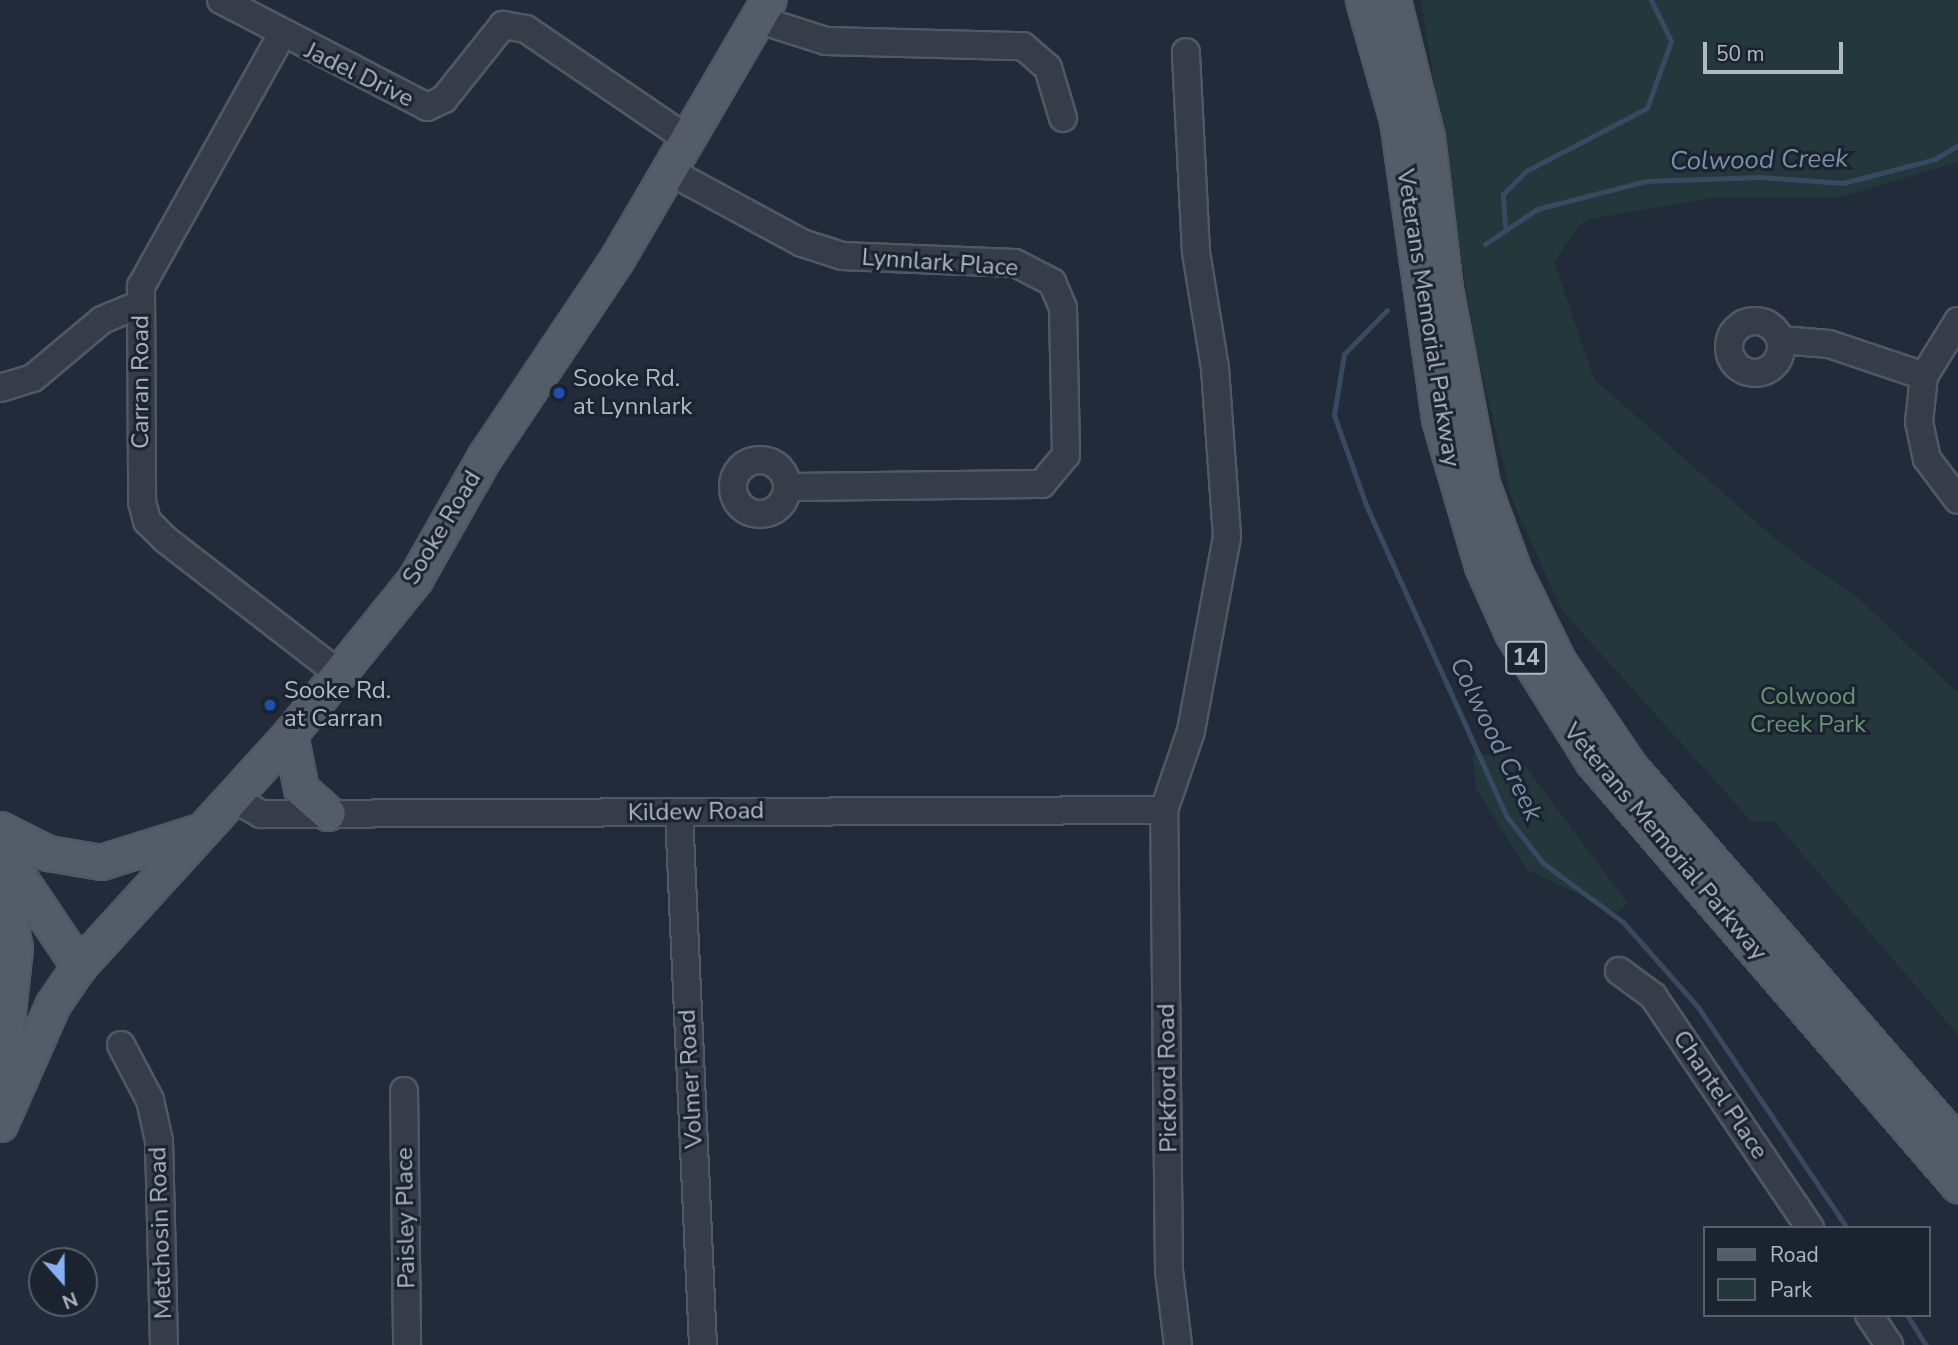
<!DOCTYPE html>
<html>
<head>
<meta charset="utf-8">
<style>
	body { margin:0 }
	#map { position:relative; width:1958px; height:1345px; overflow:hidden; background:#222b39; font-family:"Nunito Sans",sans-serif }
	div>[style] { position:absolute }
	.green>* { inset:0; background:#24373a }
	.stream>* { height:5px; margin:-2.5px; padding:0 2.5px; transform-origin:2.5px; border-radius:2.5px; background:#384962 }
	.roads { filter:drop-shadow(2px 0 #515864) drop-shadow(-2px 0 #515864) drop-shadow(0 2px #515864) drop-shadow(0 -2px #515864) }
	.minor>* { height:26px; margin:-13px; padding:0 13px; transform-origin:13px; border-radius:13px; background:#363d49 }
	.minor>.ring { margin:-13px; padding:0; box-sizing:content-box; background:none; border:26px solid #363d49; border-radius:50% }
	.major>* { height:33px; margin:-16.5px; padding:0 16.5px; transform-origin:16.5px; border-radius:16.5px; background:#545c69 }
	.dots>* { width:19px; height:19px; translate:-50% -50%; box-sizing:border-box; border:4px solid #1b232e; border-radius:50% }
	span { translate:-50% -50%; white-space:nowrap; text-align:center; line-height:1.15; -webkit-text-stroke:6px #1b232e; paint-order:stroke }
	.shield-label span { padding:2px 5px; background:#1b232e; border:2px solid; border-radius:5px; -webkit-text-stroke-width:0 }
	.shield-label { font-size:23px; color:#b1b8c5; font-weight:700 }
	.street-label { font-size:24px; color:#b1b8c5 }
	.poi-label { font-size:24px; color:#b1b8c5 }
	.left { translate:0 -50%; text-align:left }
	.park-label { font-size:24px; color:#699574 }
	.water-label { font-size:26px; color:#7a8eac; font-style:italic }
	.legend { position:absolute; left:1703px; top:1226px; width:228px; height:91px; box-sizing:border-box; background:#1b232e; border:2px solid #575f6a; margin:0; padding:9px 12px; list-style:none; font-size:21px; color:#b1b8c5 }
	.legend li { display:flex; align-items:center; gap:14px; height:35px }
	.legend b { width:35px; border:2px solid #575f6a }
	.north { position:absolute; left:28px; top:1247px; width:70px; height:70px; box-sizing:border-box; background:#1b232e; border:2px solid #575f6a; border-radius:50%; rotate:159deg; font-size:19px; font-weight:700; line-height:28px; text-align:center; color:#b1b8c5 }
	.north::after { content:''; display:block; margin:auto; width:24px; height:32px; background:#87b0f3; clip-path:polygon(50% 0,100% 100%,50% 72%,0 100%) }
	.scale { position:absolute; left:1703px; top:42px; width:140px; height:32px; box-sizing:border-box; border:4px solid #b1b8c5; border-top:0; padding-left:9px; font-size:21px; line-height:24px; white-space:nowrap; color:#b1b8c5; -webkit-text-stroke:5px #1b232e; paint-order:stroke }
</style>
</head>
<body>
<div id="map">
	<div class="green">
		<i style="clip-path:polygon(1421px 0,1958px 0,1958px 162px,1841px 197px,1712px 198px,1591px 219px,1580px 224px,1554px 262px,1594px 379px,1781px 544px,1858px 598px,1958px 693px,1958px 1035px,1775px 822px,1752px 822px,1561px 609px,1512px 499px,1475px 344px)"></i>
		<i style="clip-path:polygon(1473px 755px,1517px 755px,1628px 904px,1617px 912px,1527px 870px,1476px 788px)"></i>
	</div>
	<div class="stream">
		<i style="left:1505px;top:226px;width:32px;rotate:-94deg"></i>
		<i style="left:1503px;top:194px;width:33px;rotate:-45deg"></i>
		<i style="left:1526px;top:171px;width:136px;rotate:-27.5deg"></i>
		<i style="left:1647px;top:108px;width:71px;rotate:-70.3deg"></i>
		<i style="left:1671px;top:41px;width:46px;rotate:-116deg"></i>
		<i style="left:1485px;top:244px;width:63px;rotate:-33.9deg"></i>
		<i style="left:1537px;top:209px;width:113px;rotate:-14.4deg"></i>
		<i style="left:1646px;top:181px;width:113px;rotate:-2deg"></i>
		<i style="left:1759px;top:177px;width:84px;rotate:4.1deg"></i>
		<i style="left:1843px;top:183px;width:95px;rotate:-14.6deg"></i>
		<i style="left:1935px;top:159px;width:27px;rotate:-31deg"></i>
		<i style="left:1387px;top:310px;width:62px;rotate:134.3deg"></i>
		<i style="left:1344px;top:354px;width:62px;rotate:99.3deg"></i>
		<i style="left:1334px;top:415px;width:96px;rotate:70.4deg"></i>
		<i style="left:1366px;top:505px;width:342px;rotate:65.7deg"></i>
		<i style="left:1507px;top:817px;width:58px;rotate:52deg"></i>
		<i style="left:1543px;top:863px;width:99px;rotate:36.4deg"></i>
		<i style="left:1623px;top:922px;width:113px;rotate:48.6deg"></i>
		<i style="left:1698px;top:1007px;width:267px;rotate:56deg"></i>
		<i style="left:1907px;top:1315px;width:36px;rotate:58deg"></i>
	</div>
	<div class="roads">
		<div class="minor">
			<i style="left:221px;top:0;width:232px;rotate:27.4deg"></i>
			<i style="left:427px;top:107px;width:19px;rotate:-25deg"></i>
			<i style="left:444px;top:99px;width:95px;rotate:-51.4deg"></i>
			<i style="left:503px;top:25px;width:23px;rotate:10deg"></i>
			<i style="left:526px;top:29px;width:195px;rotate:34.3deg"></i>
			<i style="left:757px;top:19px;width:72px;rotate:17.7deg"></i>
			<i style="left:826px;top:41px;width:197px;rotate:1.5deg"></i>
			<i style="left:1023px;top:46px;width:33px;rotate:41deg"></i>
			<i style="left:1048px;top:68px;width:52px;rotate:73.3deg"></i>
			<i style="left:281px;top:36px;width:287px;rotate:119.2deg"></i>
			<i style="left:141px;top:286px;width:216px;rotate:89.7deg"></i>
			<i style="left:142px;top:502px;width:20px;rotate:75deg"></i>
			<i style="left:147px;top:521px;width:27px;rotate:45deg"></i>
			<i style="left:166px;top:540px;width:216px;rotate:37.7deg"></i>
			<i style="left:669px;top:171px;width:151px;rotate:28.4deg"></i>
			<i style="left:802px;top:243px;width:42px;rotate:18deg"></i>
			<i style="left:842px;top:256px;width:173px;rotate:2.3deg"></i>
			<i style="left:1015px;top:263px;width:42px;rotate:27.2deg"></i>
			<i style="left:1052px;top:282px;width:28px;rotate:67deg"></i>
			<i style="left:1063px;top:308px;width:147px;rotate:88.8deg"></i>
			<i style="left:1066px;top:455px;width:38px;rotate:130deg"></i>
			<i style="left:1042px;top:484px;width:255px;rotate:179.3deg"></i>
			<i style="left:1958px;top:321px;width:65px;rotate:121.7deg"></i>
			<i style="left:1924px;top:376px;width:46px;rotate:96.2deg"></i>
			<i style="left:1919px;top:422px;width:38px;rotate:78deg"></i>
			<i style="left:1927px;top:459px;width:51px;rotate:52.9deg"></i>
			<i class="ring" style="left:1729px;top:321px;width:26px;height:26px"></i>
			<i style="left:1781px;top:340px;width:48px;rotate:4.8deg"></i>
			<i style="left:1829px;top:344px;width:100px;rotate:18.6deg"></i>
			<i style="left:0;top:388px;width:34px;rotate:-17deg"></i>
			<i style="left:33px;top:378px;width:90px;rotate:-40deg"></i>
			<i style="left:102px;top:320px;width:41px;rotate:-22.8deg"></i>
			<i class="ring" style="left:733px;top:460px;width:28px;height:28px"></i>
			<i style="left:233px;top:798px;width:32px;rotate:30deg"></i>
			<i style="left:261px;top:814px;width:903px;rotate:-0.25deg"></i>
			<i style="left:679px;top:813px;width:533px;rotate:87.42deg"></i>
			<i style="left:1619px;top:971px;width:42px;rotate:36.3deg"></i>
			<i style="left:1653px;top:996px;width:280px;rotate:55.9deg"></i>
			<i style="left:121px;top:1045px;width:62px;rotate:62.2deg"></i>
			<i style="left:150px;top:1100px;width:42px;rotate:77.6deg"></i>
			<i style="left:159px;top:1141px;width:204px;rotate:88.6deg"></i>
			<i style="left:404px;top:1091px;width:254px;rotate:89.3deg"></i>
			<i style="left:1869px;top:1315px;width:36px;rotate:56deg"></i>
			<i style="left:1178px;top:1345px;width:75px;rotate:-96.9deg"></i>
			<i style="left:1169px;top:1271px;width:461px;rotate:-90.6deg"></i>
			<i style="left:1164px;top:810px;width:83px;rotate:-71.1deg"></i>
			<i style="left:1191px;top:731px;width:198px;rotate:-79.5deg"></i>
			<i style="left:1227px;top:536px;width:168px;rotate:-94.1deg"></i>
			<i style="left:1215px;top:368px;width:118px;rotate:-99.3deg"></i>
			<i style="left:1196px;top:252px;width:200px;rotate:-92.9deg"></i>
		</div>
		<div class="major">
			<i style="left:1363px;top:0;width:125px;rotate:74.2deg"></i>
			<i style="left:1397px;top:120px;width:302px;rotate:82deg"></i>
			<i style="left:1439px;top:419px;width:153px;rotate:73.7deg"></i>
			<i style="left:1482px;top:566px;width:73px;rotate:65.9deg"></i>
			<i style="left:1512px;top:633px;width:152px;rotate:57.9deg"></i>
			<i style="left:1593px;top:762px;width:559px;rotate:49.21deg"></i>
			<i style="left:1393px;top:0;width:141px;rotate:76.1deg"></i>
			<i style="left:1427px;top:137px;width:152px;rotate:83.2deg"></i>
			<i style="left:1445px;top:288px;width:199px;rotate:79.3deg"></i>
			<i style="left:1482px;top:484px;width:93px;rotate:69.8deg"></i>
			<i style="left:1514px;top:571px;width:100px;rotate:63.9deg"></i>
			<i style="left:1558px;top:661px;width:128px;rotate:55.8deg"></i>
			<i style="left:1630px;top:767px;width:500px;rotate:49deg"></i>
			<i style="left:290px;top:734px;width:56px;rotate:78.7deg"></i>
			<i style="left:301px;top:789px;width:36px;rotate:42deg"></i>
			<i style="left:0;top:829px;width:54px;rotate:26.6deg"></i>
			<i style="left:48px;top:853px;width:54px;rotate:9.6deg"></i>
			<i style="left:101px;top:862px;width:101px;rotate:-17.4deg"></i>
			<i style="left:2px;top:852px;width:138px;rotate:56deg"></i>
			<i style="left:0;top:871px;width:78px;rotate:79deg"></i>
			<i style="left:15px;top:948px;width:137px;rotate:96.3deg"></i>
			<i style="left:0;top:1124px;width:131px;rotate:-66.2deg"></i>
			<i style="left:53px;top:1004px;width:46px;rotate:-55.6deg"></i>
			<i style="left:79px;top:966px;width:314px;rotate:-47.7deg"></i>
			<i style="left:290px;top:734px;width:199px;rotate:-51.1deg"></i>
			<i style="left:415px;top:579px;width:142px;rotate:-60.4deg"></i>
			<i style="left:485px;top:456px;width:239px;rotate:-56.2deg"></i>
			<i style="left:618px;top:257px;width:298px;rotate:-59.7deg"></i>
		</div>
	</div>
	<div class="dots">
		<i style="left:559px;top:393px;background:#1a4fb4"></i>
		<i style="left:270px;top:705px;background:#1a4fb4"></i>
	</div>
	<div class="shield-label">
		<span style="left:1526px;top:658px">14</span>
	</div>
	<div class="street-label">
		<span style="left:359px;top:75px;rotate:26deg">Jadel Drive</span>
		<span style="left:940px;top:263px;rotate:4deg">Lynnlark Place</span>
		<span style="left:1428px;top:318px;rotate:81deg">Veterans Memorial Parkway</span>
		<span style="left:141px;top:382px;rotate:-90deg">Carran Road</span>
		<span style="left:442px;top:528px;rotate:-59deg">Sooke Road</span>
		<span style="left:696px;top:812px;rotate:-1deg">Kildew Road</span>
		<span style="left:1665px;top:842px;rotate:50deg">Veterans Memorial Parkway</span>
		<span style="left:1168px;top:1078px;rotate:-91deg">Pickford Road</span>
		<span style="left:691px;top:1079px;rotate:-93deg">Volmer Road</span>
		<span style="left:1720px;top:1095px;rotate:56deg">Chantel Place</span>
		<span style="left:406px;top:1218px;rotate:-91deg">Paisley Place</span>
		<span style="left:161px;top:1233px;rotate:-92deg">Metchosin Road</span>
	</div>
	<div class="poi-label">
		<span class="left" style="left:573px;top:393px">Sooke Rd.<br>at Lynnlark</span>
		<span class="left" style="left:284px;top:705px">Sooke Rd.<br>at Carran</span>
	</div>
	<div class="park-label">
		<span style="left:1808px;top:711px">Colwood<br>Creek Park</span>
	</div>
	<div class="water-label">
		<span style="left:1759px;top:160px;rotate:-1deg">Colwood Creek</span>
		<span style="left:1496px;top:739px;rotate:64deg">Colwood Creek</span>
	</div>
	<ul class="legend">
	<li><b style="height:9px;background:#545c69"></b>Road</li>
	<li><b style="height:19px;background:#24373a"></b>Park</li>
	</ul>
	<div class="north">N</div>
	<div class="scale">50 m</div>
</div>
</body>
</html>
